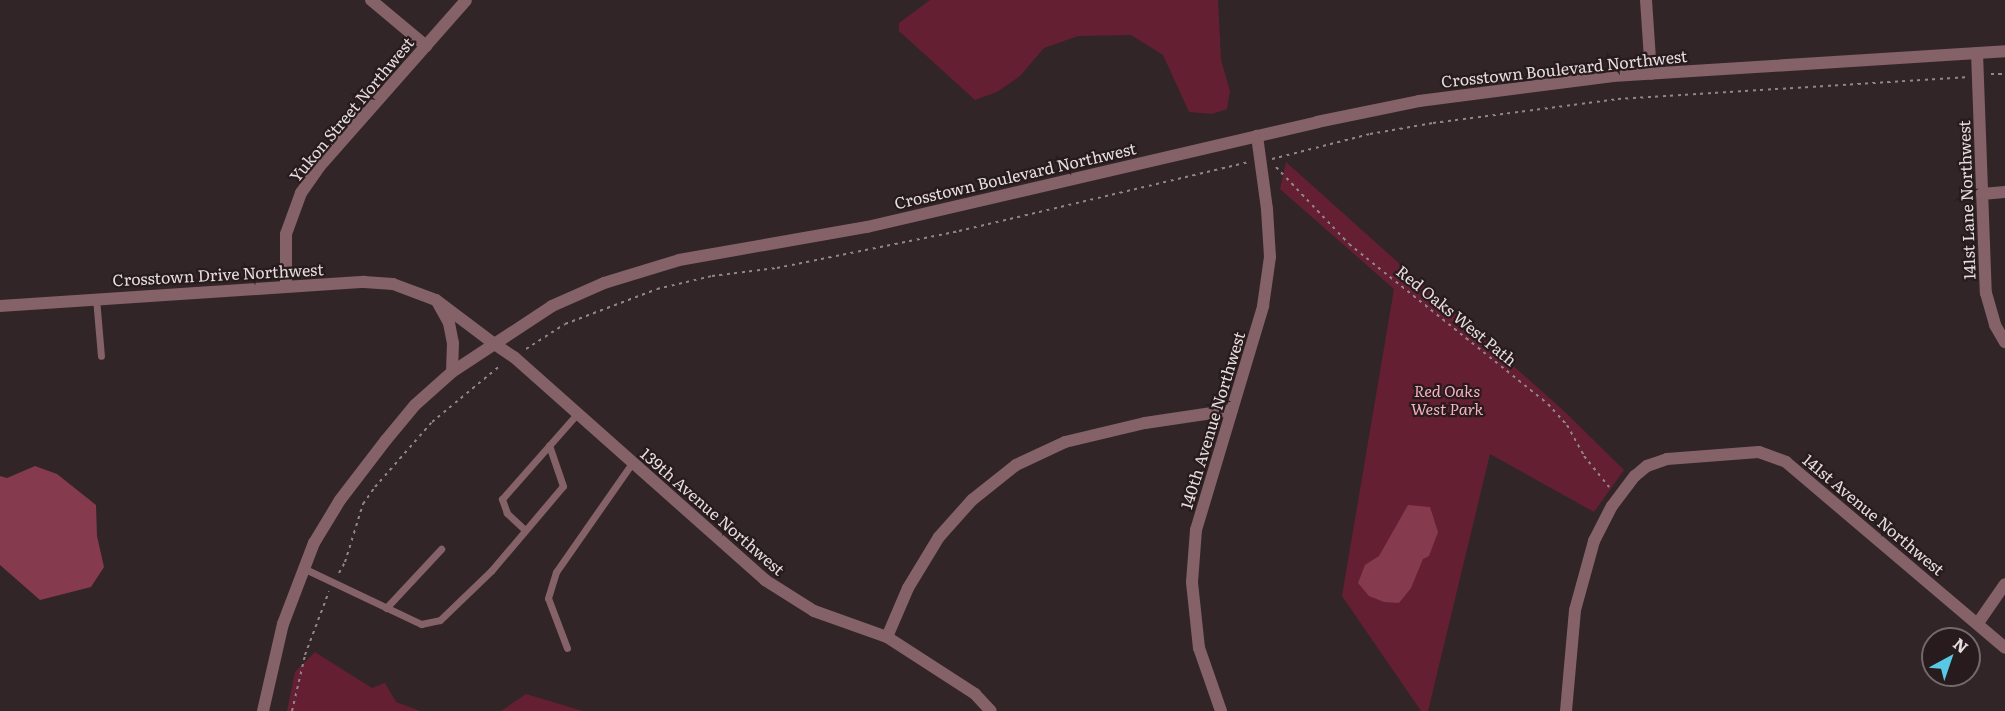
<!DOCTYPE html>
<html>
<head>
<meta charset="utf-8">
<style>
	body { margin:0 }
	#map { position:relative; width:2005px; height:711px; overflow:hidden; background:#312527; font-family:Literata,serif }
	div>[style] { position:absolute }
	.green>* { inset:0; background:#651f33 }
	.water>* { inset:0; background:#863a4d }
	.path>* { height:2px; margin-top:-1px; transform-origin:0; background:repeating-linear-gradient(90deg,#918788 0 3px,transparent 0 7.5px) }
	.service>* { height:7px; margin:-3.5px; padding:0 3.5px; transform-origin:3.5px; border-radius:3.5px; background:#856168 }
	.minor>* { height:12px; margin:-6px; padding:0 6px; transform-origin:6px; border-radius:6px; background:#856168 }
	.tertiary>* { height:12px; margin:-6px; padding:0 6px; transform-origin:6px; border-radius:6px; background:#856168 }
	span { translate:-50% -50%; white-space:nowrap; text-align:center; line-height:1.15; -webkit-text-stroke:4.5px #271b1d; paint-order:stroke }
	.street-label { font-size:16px; color:#e6ddde }
	.park-label { font-size:16px; color:#f6b2bf; font-style:italic }
	.north { position:absolute; left:1921px; top:627px; width:60px; height:60px; box-sizing:border-box; background:#271b1d; border:2px solid #73696a; border-radius:50%; rotate:40deg; font-size:16px; font-weight:700; line-height:24px; text-align:center; color:#e6ddde }
	.north::after { content:''; display:block; margin:auto; width:21px; height:27px; background:#58c9e4; clip-path:polygon(50% 0,100% 100%,50% 72%,0 100%) }
</style>
</head>
<body>
<div id="map">
	<div class="green">
		<i style="clip-path:polygon(930px 0,1218px 0,1221px 60px,1230px 91px,1227px 109px,1212px 114px,1189px 112px,1163px 55px,1131px 35px,1078px 36px,1044px 48px,1020px 76px,997px 92px,975px 100px,899px 31px,899px 23px)"></i>
		<i style="clip-path:polygon(1286px 162px,1566px 413px,1624px 470px,1594px 512px,1490px 454px,1428px 711px,1421px 711px,1342px 596px,1394px 289px,1280px 189px)"></i>
		<i style="clip-path:polygon(315px 652px,372px 688px,385px 683px,396px 702px,420px 711px,287px 711px,295px 672px)"></i>
		<i style="clip-path:polygon(526px 694px,583px 711px,501px 711px)"></i>
	</div>
	<div class="water">
		<i style="clip-path:polygon(35px 466px,57px 474px,96px 505px,97px 536px,104px 567px,91px 587px,40px 600px,0 565px,0 476px,7px 478px)"></i>
		<i style="clip-path:polygon(1408px 505px,1430px 507px,1438px 532px,1429px 556px,1423px 559px,1411px 588px,1399px 603px,1384px 602px,1369px 596px,1358px 583px,1365px 565px,1379px 556px)"></i>
	</div>
	<div class="path">
		<i style="left:1991px;top:74px;width:14px"></i>
		<i style="left:1272px;top:159px;width:101px;rotate:-14.3deg"></i>
		<i style="left:1370px;top:134px;width:64px;rotate:-9.9deg"></i>
		<i style="left:1433px;top:123px;width:187px;rotate:-7.4deg"></i>
		<i style="left:1618px;top:99px;width:348px;rotate:-3.6deg"></i>
		<i style="left:1276px;top:167px;width:106px;rotate:46.5deg"></i>
		<i style="left:1349px;top:244px;width:255px;rotate:38.8deg"></i>
		<i style="left:1548px;top:404px;width:28px;rotate:48deg"></i>
		<i style="left:1567px;top:425px;width:35px;rotate:61deg"></i>
		<i style="left:1584px;top:456px;width:40px;rotate:51deg"></i>
		<i style="left:526px;top:349px;width:46px;rotate:-32.7deg"></i>
		<i style="left:565px;top:324px;width:98px;rotate:-20.8deg"></i>
		<i style="left:657px;top:289px;width:57px;rotate:-13.3deg"></i>
		<i style="left:712px;top:276px;width:65px;rotate:-7deg"></i>
		<i style="left:777px;top:268px;width:186px;rotate:-11.5deg"></i>
		<i style="left:959px;top:231px;width:298px;rotate:-13.4deg"></i>
		<i style="left:339px;top:573px;width:13px;rotate:-61deg"></i>
		<i style="left:345px;top:562px;width:61px;rotate:-72.8deg"></i>
		<i style="left:363px;top:504px;width:21px;rotate:-55deg"></i>
		<i style="left:375px;top:487px;width:86px;rotate:-48.8deg"></i>
		<i style="left:432px;top:422px;width:89px;rotate:-39.6deg"></i>
		<i style="left:292px;top:711px;width:57px;rotate:-76.9deg"></i>
		<i style="left:305px;top:655px;width:68px;rotate:-69.4deg"></i>
	</div>
	<div class="service">
		<i style="left:96px;top:298px;width:58px;rotate:85.1deg"></i>
		<i style="left:525px;top:530px;width:25px;rotate:-137deg"></i>
		<i style="left:507px;top:513px;width:15px;rotate:-110deg"></i>
		<i style="left:502px;top:499px;width:113px;rotate:-48.6deg"></i>
		<i style="left:303px;top:568px;width:131px;rotate:25.4deg"></i>
		<i style="left:421px;top:624px;width:19px;rotate:-12deg"></i>
		<i style="left:440px;top:620px;width:71px;rotate:-43.9deg"></i>
		<i style="left:491px;top:571px;width:111px;rotate:-49.7deg"></i>
		<i style="left:563px;top:486px;width:43px;rotate:-108.9deg"></i>
		<i style="left:386px;top:608px;width:81px;rotate:-47deg"></i>
		<i style="left:567px;top:648px;width:53px;rotate:-110.8deg"></i>
		<i style="left:548px;top:598px;width:27px;rotate:-73deg"></i>
		<i style="left:556px;top:572px;width:133px;rotate:-55.1deg"></i>
	</div>
	<div class="minor">
		<i style="left:371px;top:0;width:72px;rotate:39.9deg"></i>
		<i style="left:1646px;top:0;width:74px;rotate:86.1deg"></i>
		<i style="left:1977px;top:53px;width:240px;rotate:87.9deg"></i>
		<i style="left:1986px;top:293px;width:33px;rotate:74deg"></i>
		<i style="left:1995px;top:325px;width:20px;rotate:60deg"></i>
		<i style="left:1982px;top:194px;width:23px;rotate:-5deg"></i>
		<i style="left:286px;top:286px;width:52px;rotate:-90deg"></i>
		<i style="left:286px;top:234px;width:44px;rotate:-69.9deg"></i>
		<i style="left:301px;top:193px;width:32px;rotate:-55deg"></i>
		<i style="left:319px;top:167px;width:222px;rotate:-48.6deg"></i>
		<i style="left:493px;top:343px;width:25px;rotate:34deg"></i>
		<i style="left:514px;top:357px;width:336px;rotate:41.6deg"></i>
		<i style="left:765px;top:580px;width:58px;rotate:32.3deg"></i>
		<i style="left:814px;top:611px;width:77px;rotate:19.6deg"></i>
		<i style="left:887px;top:637px;width:105px;rotate:32.9deg"></i>
		<i style="left:975px;top:694px;width:23px;rotate:47deg"></i>
		<i style="left:1978px;top:623px;width:47px;rotate:-55.3deg"></i>
		<i style="left:887px;top:637px;width:53px;rotate:-66.8deg"></i>
		<i style="left:908px;top:588px;width:60px;rotate:-58.7deg"></i>
		<i style="left:939px;top:537px;width:50px;rotate:-48.3deg"></i>
		<i style="left:972px;top:500px;width:56px;rotate:-38.5deg"></i>
		<i style="left:1016px;top:465px;width:54px;rotate:-25.1deg"></i>
		<i style="left:1065px;top:442px;width:82px;rotate:-13.4deg"></i>
		<i style="left:1145px;top:423px;width:88px;rotate:-8.5deg"></i>
		<i style="left:1221px;top:711px;width:67px;rotate:-109.2deg"></i>
		<i style="left:1199px;top:648px;width:66px;rotate:-96.1deg"></i>
		<i style="left:1192px;top:582px;width:52px;rotate:-85.6deg"></i>
		<i style="left:1196px;top:530px;width:234px;rotate:-73.3deg"></i>
		<i style="left:1263px;top:306px;width:49px;rotate:-81.9deg"></i>
		<i style="left:1270px;top:257px;width:48px;rotate:-93.6deg"></i>
		<i style="left:1267px;top:209px;width:74px;rotate:-97.8deg"></i>
		<i style="left:1566px;top:711px;width:101px;rotate:-84.9deg"></i>
		<i style="left:1575px;top:610px;width:72px;rotate:-74.6deg"></i>
		<i style="left:1594px;top:541px;width:39px;rotate:-63deg"></i>
		<i style="left:1612px;top:506px;width:38px;rotate:-53deg"></i>
		<i style="left:1635px;top:476px;width:16px;rotate:-40deg"></i>
		<i style="left:1647px;top:466px;width:21px;rotate:-19deg"></i>
		<i style="left:1667px;top:459px;width:92px;rotate:-4.4deg"></i>
		<i style="left:1759px;top:452px;width:29px;rotate:20deg"></i>
		<i style="left:1786px;top:462px;width:287px;rotate:40.3deg"></i>
	</div>
	<div class="tertiary">
		<i style="left:438px;top:303px;width:23px;rotate:61deg"></i>
		<i style="left:449px;top:323px;width:20px;rotate:79deg"></i>
		<i style="left:453px;top:343px;width:29px;rotate:92deg"></i>
		<i style="left:0;top:306px;width:365px;rotate:-3.8deg"></i>
		<i style="left:364px;top:282px;width:29px;rotate:4deg"></i>
		<i style="left:393px;top:284px;width:46px;rotate:20.4deg"></i>
		<i style="left:436px;top:300px;width:71px;rotate:37deg"></i>
		<i style="left:263px;top:711px;width:89px;rotate:-77.1deg"></i>
		<i style="left:283px;top:624px;width:87px;rotate:-69.1deg"></i>
		<i style="left:314px;top:543px;width:50px;rotate:-58.8deg"></i>
		<i style="left:340px;top:500px;width:76px;rotate:-52.5deg"></i>
		<i style="left:386px;top:440px;width:45px;rotate:-50.4deg"></i>
		<i style="left:415px;top:405px;width:50px;rotate:-41.7deg"></i>
		<i style="left:452px;top:372px;width:120px;rotate:-33.4deg"></i>
		<i style="left:552px;top:306px;width:57px;rotate:-23.9deg"></i>
		<i style="left:604px;top:283px;width:78px;rotate:-17deg"></i>
		<i style="left:679px;top:260px;width:191px;rotate:-10deg"></i>
		<i style="left:867px;top:227px;width:462px;rotate:-13.1deg"></i>
		<i style="left:1317px;top:122px;width:104px;rotate:-11.6deg"></i>
		<i style="left:1419px;top:101px;width:196px;rotate:-7.3deg"></i>
		<i style="left:1613px;top:76px;width:393px;rotate:-3.6deg"></i>
	</div>
	<div class="street-label">
		<span style="left:1564px;top:68px;rotate:-6deg">Crosstown Boulevard Northwest</span>
		<span style="left:351px;top:109px;rotate:-50deg">Yukon Street Northwest</span>
		<span style="left:1015px;top:175px;rotate:-13deg">Crosstown Boulevard Northwest</span>
		<span style="left:1966px;top:200px;rotate:-92deg">141st Lane Northwest</span>
		<span style="left:218px;top:274px;rotate:-3deg">Crosstown Drive Northwest</span>
		<span style="left:1457px;top:315px;rotate:39deg">Red Oaks West Path</span>
		<span style="left:1212px;top:420px;rotate:-73deg">140th Avenue Northwest</span>
		<span style="left:713px;top:511px;rotate:41deg">139th Avenue Northwest</span>
		<span style="left:1874px;top:514px;rotate:40deg">141st Avenue Northwest</span>
	</div>
	<div class="park-label">
		<span style="left:1447px;top:399px">Red Oaks<br>West Park</span>
	</div>
	<div class="north">N</div>
</div>
</body>
</html>
